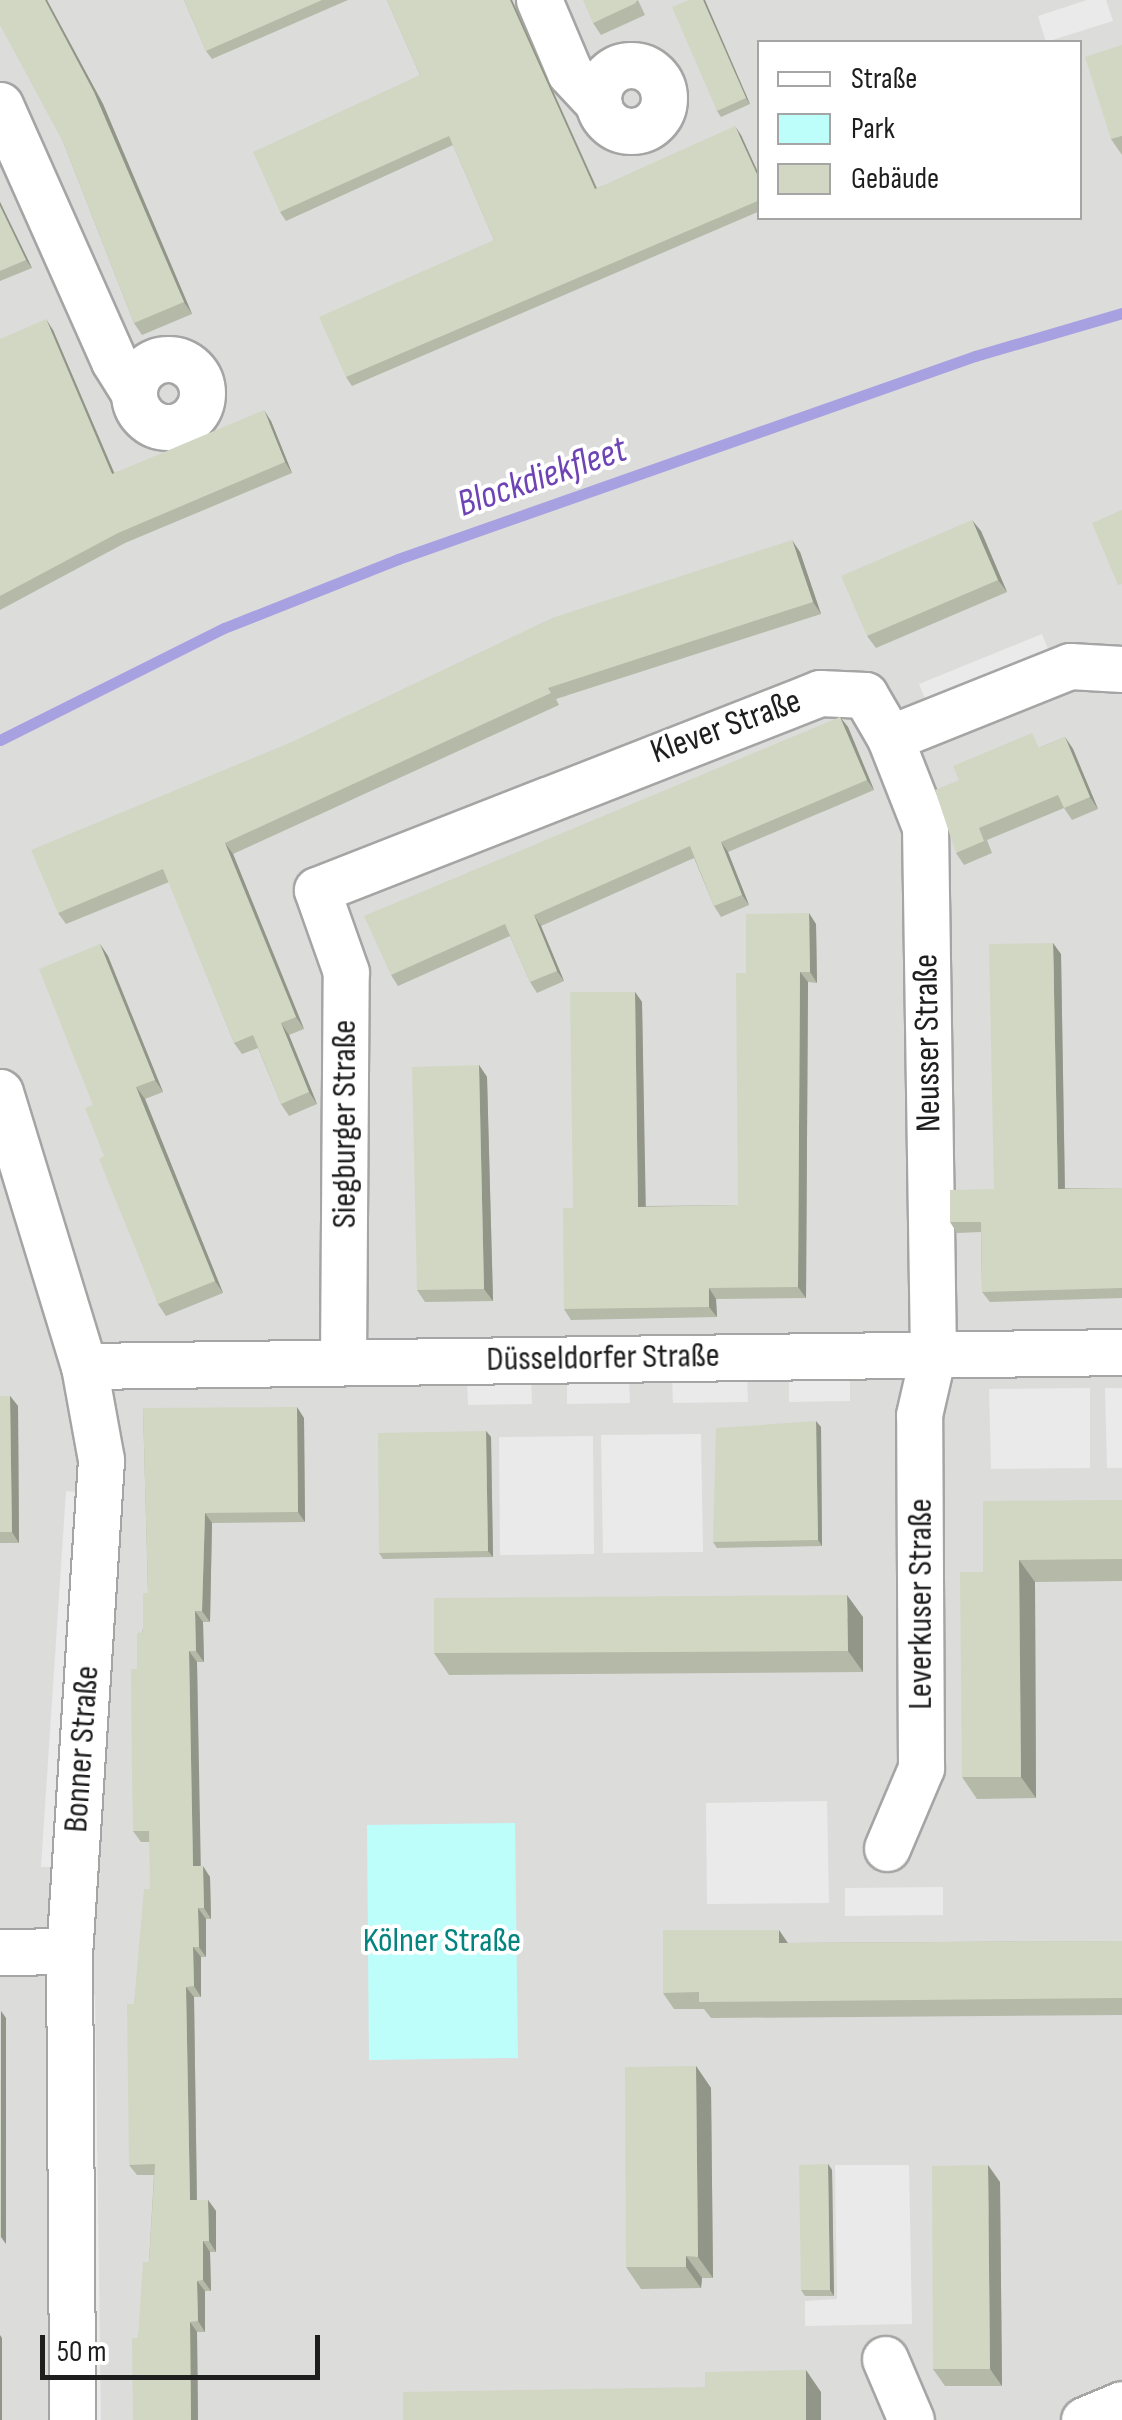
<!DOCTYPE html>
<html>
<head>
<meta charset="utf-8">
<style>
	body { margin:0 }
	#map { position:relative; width:1122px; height:2420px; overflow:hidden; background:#e9f0e3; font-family:"Sofia Sans Condensed",sans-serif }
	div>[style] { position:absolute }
	.residential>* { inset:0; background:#dcdcdb }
	.park>* { inset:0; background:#bdfdfa }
	.parking>* { inset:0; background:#eaeaea }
	.stream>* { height:11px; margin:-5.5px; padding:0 5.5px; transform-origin:5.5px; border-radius:5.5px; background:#a7a1e1 }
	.roads { filter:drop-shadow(2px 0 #a5a5a5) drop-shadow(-2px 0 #a5a5a5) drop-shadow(0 2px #a5a5a5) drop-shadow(0 -2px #a5a5a5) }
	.street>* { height:45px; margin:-22.5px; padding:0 22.5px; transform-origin:22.5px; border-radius:22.5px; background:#fff }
	.street>.ring { margin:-22.5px; padding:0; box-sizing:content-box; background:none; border:45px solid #fff; border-radius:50% }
	.wall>* { inset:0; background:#b4b9a8 }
	.shaded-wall>* { inset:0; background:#929688 }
	.building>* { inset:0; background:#d1d7c3 }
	span { translate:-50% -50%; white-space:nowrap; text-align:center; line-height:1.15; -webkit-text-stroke:8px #fff; paint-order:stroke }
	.street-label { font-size:35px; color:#1e1e1e }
	.park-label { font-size:35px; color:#04847f }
	.water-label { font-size:38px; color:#6e44b4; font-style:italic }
	.legend { position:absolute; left:757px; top:40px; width:325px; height:180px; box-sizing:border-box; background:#fff; border:2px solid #a5a5a5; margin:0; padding:12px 18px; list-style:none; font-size:30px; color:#1e1e1e }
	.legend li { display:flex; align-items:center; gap:20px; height:50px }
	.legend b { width:50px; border:2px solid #a5a5a5 }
	.scale { position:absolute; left:40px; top:2335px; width:280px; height:45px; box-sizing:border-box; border:5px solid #1e1e1e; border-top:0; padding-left:12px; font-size:30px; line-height:35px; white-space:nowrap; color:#1e1e1e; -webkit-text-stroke:8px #fff; paint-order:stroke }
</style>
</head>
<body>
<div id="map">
	<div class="residential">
		<i style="clip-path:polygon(evenodd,0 0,1122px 0,1122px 2420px,0 2420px,0 0,760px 42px,1080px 42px,1080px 218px,760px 218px,760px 42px)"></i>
	</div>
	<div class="park">
		<i style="clip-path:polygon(515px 1823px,518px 2058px,369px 2060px,367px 1825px)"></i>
	</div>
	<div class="parking">
		<i style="clip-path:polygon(1087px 0,1106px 0,1113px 21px,1046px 42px,1038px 16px)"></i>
		<i style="clip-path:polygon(1042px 634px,1051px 656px,928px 706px,919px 684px)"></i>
		<i style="clip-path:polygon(747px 1374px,748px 1402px,673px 1403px,672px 1376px)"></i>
		<i style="clip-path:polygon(789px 1374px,850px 1374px,850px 1401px,789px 1402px)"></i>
		<i style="clip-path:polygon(629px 1376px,630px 1403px,567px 1404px,567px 1377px)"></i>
		<i style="clip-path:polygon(531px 1377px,532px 1404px,468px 1405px,467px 1378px)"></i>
		<i style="clip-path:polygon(1090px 1388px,1090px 1468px,991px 1469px,989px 1389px)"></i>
		<i style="clip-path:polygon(1105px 1388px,1122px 1388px,1122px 1468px,1107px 1468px)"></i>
		<i style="clip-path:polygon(701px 1434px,703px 1552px,603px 1553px,601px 1435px)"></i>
		<i style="clip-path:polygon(593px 1436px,594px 1554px,500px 1555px,499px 1437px)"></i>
		<i style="clip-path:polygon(66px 1491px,76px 1492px,51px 1867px,41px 1867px)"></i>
		<i style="clip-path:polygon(827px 1801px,829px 1903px,707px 1904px,706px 1803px)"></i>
		<i style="clip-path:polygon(943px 1887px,943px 1915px,845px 1916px,845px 1888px)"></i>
		<i style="clip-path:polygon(85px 1995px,95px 1995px,101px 2420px,91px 2420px)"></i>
		<i style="clip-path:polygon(835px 2165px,909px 2165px,912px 2324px,805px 2326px,805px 2301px,837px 2299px)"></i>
	</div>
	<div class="stream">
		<i style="left:0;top:740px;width:250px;rotate:-26.6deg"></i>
		<i style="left:224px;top:628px;width:187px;rotate:-21.6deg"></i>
		<i style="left:398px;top:559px;width:612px;rotate:-19.38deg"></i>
		<i style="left:975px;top:356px;width:153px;rotate:-16.3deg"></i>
	</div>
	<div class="roads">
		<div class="street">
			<i style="left:539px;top:0;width:79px;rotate:67deg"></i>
			<i style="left:570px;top:73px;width:42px;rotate:46.9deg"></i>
			<i class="ring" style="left:598px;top:65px;width:21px;height:21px"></i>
			<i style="left:0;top:105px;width:280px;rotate:66deg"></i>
			<i style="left:114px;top:361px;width:36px;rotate:58deg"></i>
			<i class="ring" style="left:134px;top:359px;width:23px;height:23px"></i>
			<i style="left:0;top:1092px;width:287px;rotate:73deg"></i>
			<i style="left:84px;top:1366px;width:96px;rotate:79.7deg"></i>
			<i style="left:101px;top:1460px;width:492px;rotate:93.7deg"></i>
			<i style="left:69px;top:1951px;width:469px;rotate:89.6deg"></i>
			<i style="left:343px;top:1362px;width:390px;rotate:-89.6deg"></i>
			<i style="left:346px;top:972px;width:87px;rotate:-109.5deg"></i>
			<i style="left:317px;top:890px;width:540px;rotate:-21.39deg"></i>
			<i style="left:820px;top:693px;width:45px;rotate:2.5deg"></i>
			<i style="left:865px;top:695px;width:50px;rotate:59.8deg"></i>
			<i style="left:890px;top:738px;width:194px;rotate:-21.8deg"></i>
			<i style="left:1070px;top:666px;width:52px;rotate:3.3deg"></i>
			<i style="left:84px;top:1366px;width:1038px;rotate:-0.77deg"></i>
			<i style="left:887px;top:1848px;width:87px;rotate:-67deg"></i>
			<i style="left:921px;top:1768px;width:353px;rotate:-90.3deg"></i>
			<i style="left:919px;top:1415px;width:63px;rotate:-77.1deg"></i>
			<i style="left:933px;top:1354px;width:527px;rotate:-90.87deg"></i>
			<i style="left:925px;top:827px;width:96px;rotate:-111.5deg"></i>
			<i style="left:0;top:1952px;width:69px;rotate:-0.8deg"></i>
			<i style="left:885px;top:2359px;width:66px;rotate:66.9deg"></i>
			<i style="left:1084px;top:2420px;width:41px;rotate:-22.8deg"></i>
		</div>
	</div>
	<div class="wall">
		<i style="clip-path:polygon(0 0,47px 0,103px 104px,192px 314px,142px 335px,134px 323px,64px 144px)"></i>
		<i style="clip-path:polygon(184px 0,348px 0,212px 59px,206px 51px)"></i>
		<i style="clip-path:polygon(387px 0,512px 0,597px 188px,741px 135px,760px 177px,760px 211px,352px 386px,346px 377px,494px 240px,453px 145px,286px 221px,280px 212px,420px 75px)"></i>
		<i style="clip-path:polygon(638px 0,645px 15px,601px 35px,593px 23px)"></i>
		<i style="clip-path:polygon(689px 0,705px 1px,750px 104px,721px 117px,717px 111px)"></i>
		<i style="clip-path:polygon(1122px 45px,1122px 155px,1111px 139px)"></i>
		<i style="clip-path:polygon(0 202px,32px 268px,0 281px)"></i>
		<i style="clip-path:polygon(53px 330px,114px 473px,271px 421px,292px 473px,125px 543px,0 610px,0 339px)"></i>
		<i style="clip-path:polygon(981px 531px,1007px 592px,876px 648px,867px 636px)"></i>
		<i style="clip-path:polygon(800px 552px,821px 614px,556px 699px,559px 705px,233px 854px,304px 1029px,289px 1035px,317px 1104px,289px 1116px,281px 1104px,258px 1048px,242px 1054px,234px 1043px,169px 882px,66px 924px,58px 913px)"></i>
		<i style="clip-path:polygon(840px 717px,848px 727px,874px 790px,728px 852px,749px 905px,721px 917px,714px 906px,694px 858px,541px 926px,564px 981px,537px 993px,530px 982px,510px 936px,398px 986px,391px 975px)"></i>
		<i style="clip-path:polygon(1065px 737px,1073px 749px,1098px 809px,1072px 820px,1064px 808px,987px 840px,992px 853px,964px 865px,956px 853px,1041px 747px)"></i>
		<i style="clip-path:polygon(816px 924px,817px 983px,808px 982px,806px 1298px,716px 1299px,717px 1317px,571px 1320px,564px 1309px,573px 1208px,635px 992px,642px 1002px,645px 1206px,738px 1205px,746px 973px)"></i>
		<i style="clip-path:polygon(100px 944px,108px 956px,163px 1092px,145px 1099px,223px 1293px,166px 1316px,158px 1304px,93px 1105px)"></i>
		<i style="clip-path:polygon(1061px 954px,1065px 1188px,1122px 1188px,1122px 1298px,990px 1302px,982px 1292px,981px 1232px,957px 1233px,950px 1222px,994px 1189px)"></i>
		<i style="clip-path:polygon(479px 1065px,487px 1077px,493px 1301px,425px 1302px,417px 1290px)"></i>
		<i style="clip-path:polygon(0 1396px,10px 1396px,18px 1406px,19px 1543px,0 1543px)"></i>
		<i style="clip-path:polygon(143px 1408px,304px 1418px,305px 1522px,212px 1523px,210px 1622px,203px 1622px,204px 1662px,197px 1662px,200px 1866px,210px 1877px,211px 1919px,206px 1919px,206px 1957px,201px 1957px,201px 1997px,194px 1997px,197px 2200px,208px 2200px,216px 2211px,216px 2252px,210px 2252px,211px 2291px,205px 2291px,205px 2332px,197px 2332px,198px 2420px,133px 2420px,138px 2338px,149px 2262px,154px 2175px,137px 2175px,129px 2165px,134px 2004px,150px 1889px,150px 1842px,141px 1842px,133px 1831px,137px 1669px,148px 1593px)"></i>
		<i style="clip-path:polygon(821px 1427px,822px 1546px,717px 1548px,713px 1542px)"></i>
		<i style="clip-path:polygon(486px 1431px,491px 1437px,493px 1557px,383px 1559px,379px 1553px)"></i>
		<i style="clip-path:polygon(1122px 1500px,1122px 1581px,1035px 1582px,1036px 1798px,977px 1799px,962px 1777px,983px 1572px)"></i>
		<i style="clip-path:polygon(863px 1617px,863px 1672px,449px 1675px,434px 1653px)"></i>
		<i style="clip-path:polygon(1122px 1941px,1122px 2015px,711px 2018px,704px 2009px,674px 2009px,663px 1993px,789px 1943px)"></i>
		<i style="clip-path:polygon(696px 2066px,711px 2088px,713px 2278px,702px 2278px,701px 2288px,641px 2289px,626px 2267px)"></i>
		<i style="clip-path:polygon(828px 2164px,832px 2170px,834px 2296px,805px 2296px,801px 2290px)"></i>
		<i style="clip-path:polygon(1000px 2182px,1002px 2386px,945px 2386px,933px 2369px)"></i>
	</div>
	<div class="shaded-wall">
		<i style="clip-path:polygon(45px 0,47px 0,103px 104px,192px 314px,184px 302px)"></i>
		<i style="clip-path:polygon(510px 0,512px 0,601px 198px,595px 189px)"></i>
		<i style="clip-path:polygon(703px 0,705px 0,750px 104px,746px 98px)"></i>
		<i style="clip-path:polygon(735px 126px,741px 135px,760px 177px,760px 181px)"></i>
		<i style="clip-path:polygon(0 202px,32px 268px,26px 260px,0 206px)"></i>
		<i style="clip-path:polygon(46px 319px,53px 330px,119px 484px,112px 474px)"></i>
		<i style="clip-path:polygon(264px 410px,271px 421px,292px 473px,285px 462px)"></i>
		<i style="clip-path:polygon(972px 520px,981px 531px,1007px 592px,998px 580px)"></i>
		<i style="clip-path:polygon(792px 540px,800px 552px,821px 614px,813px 602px)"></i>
		<i style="clip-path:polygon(840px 717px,848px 727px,874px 790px,867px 780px)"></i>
		<i style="clip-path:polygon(1065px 737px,1073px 749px,1098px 809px,1090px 797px)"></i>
		<i style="clip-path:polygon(721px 842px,728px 852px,749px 905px,742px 895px)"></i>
		<i style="clip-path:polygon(225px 843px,233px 854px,304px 1029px,296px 1017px)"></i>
		<i style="clip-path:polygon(809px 913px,816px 924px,817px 983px,810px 972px)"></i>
		<i style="clip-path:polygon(534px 915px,541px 926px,564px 981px,557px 971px)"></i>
		<i style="clip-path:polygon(1053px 943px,1061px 954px,1065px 1199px,1058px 1189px)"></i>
		<i style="clip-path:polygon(100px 944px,108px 956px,163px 1092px,155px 1080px)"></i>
		<i style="clip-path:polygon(800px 972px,808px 982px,806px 1298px,798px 1287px)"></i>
		<i style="clip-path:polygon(635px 992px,642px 1002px,646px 1217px,638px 1207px)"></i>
		<i style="clip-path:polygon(281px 1023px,289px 1035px,317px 1104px,309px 1092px)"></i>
		<i style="clip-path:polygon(479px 1065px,487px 1077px,493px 1301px,484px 1289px)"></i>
		<i style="clip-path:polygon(136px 1087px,145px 1099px,223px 1293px,215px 1281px)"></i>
		<i style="clip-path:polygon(709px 1288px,716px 1299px,717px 1317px,709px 1307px)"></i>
		<i style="clip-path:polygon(10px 1396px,18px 1406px,19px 1543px,12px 1532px)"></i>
		<i style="clip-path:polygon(297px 1407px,304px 1418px,305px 1522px,298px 1512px)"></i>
		<i style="clip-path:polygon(816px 1421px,821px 1427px,822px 1546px,818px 1540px)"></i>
		<i style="clip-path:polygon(486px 1431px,491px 1437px,493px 1557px,488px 1551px)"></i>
		<i style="clip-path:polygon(205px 1513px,212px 1523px,210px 1622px,202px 1611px)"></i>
		<i style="clip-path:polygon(1019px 1560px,1035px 1582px,1036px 1798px,1021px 1777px)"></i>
		<i style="clip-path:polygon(847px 1595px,863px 1617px,863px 1672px,848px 1651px)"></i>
		<i style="clip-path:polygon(195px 1611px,203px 1622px,204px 1662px,196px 1651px)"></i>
		<i style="clip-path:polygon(189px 1651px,197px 1662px,201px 1877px,193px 1866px)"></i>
		<i style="clip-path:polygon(203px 1866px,210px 1877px,211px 1919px,204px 1908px)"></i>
		<i style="clip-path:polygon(198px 1908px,206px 1919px,206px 1957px,199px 1947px)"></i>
		<i style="clip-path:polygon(779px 1930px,790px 1946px,779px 1943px)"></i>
		<i style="clip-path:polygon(193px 1947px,201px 1957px,201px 1997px,194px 1986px)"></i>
		<i style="clip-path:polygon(186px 1987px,194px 1997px,197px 2211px,190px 2200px)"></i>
		<i style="clip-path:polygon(1px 2011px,6px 2018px,6px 2244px,1px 2237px)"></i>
		<i style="clip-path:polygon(696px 2066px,711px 2088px,713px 2278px,698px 2257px)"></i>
		<i style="clip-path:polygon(828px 2164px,832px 2170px,834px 2296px,830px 2290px)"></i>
		<i style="clip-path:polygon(988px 2165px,1000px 2182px,1002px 2386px,990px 2369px)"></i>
		<i style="clip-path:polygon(208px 2200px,216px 2211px,216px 2252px,209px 2241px)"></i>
		<i style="clip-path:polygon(203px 2241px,210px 2252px,211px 2291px,203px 2280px)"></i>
		<i style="clip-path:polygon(686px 2256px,702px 2278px,701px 2288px,686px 2267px)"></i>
		<i style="clip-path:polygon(197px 2281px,205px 2291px,205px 2332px,198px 2321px)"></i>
		<i style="clip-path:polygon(190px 2322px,197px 2332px,198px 2420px,191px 2420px)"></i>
		<i style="clip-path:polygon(0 2335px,2px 2338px,2px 2420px,0 2420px)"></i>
		<i style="clip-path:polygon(806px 2370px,821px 2392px,821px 2420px,806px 2420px)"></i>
	</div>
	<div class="building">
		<i style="clip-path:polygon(0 0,45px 0,94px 92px,184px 302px,134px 323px,64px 144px,0 25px)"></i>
		<i style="clip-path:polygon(184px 0,322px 0,206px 51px)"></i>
		<i style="clip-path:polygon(387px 0,510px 0,595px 189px,735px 126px,760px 181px,760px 200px,346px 377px,319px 317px,494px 240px,449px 136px,280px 212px,253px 152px,420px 75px)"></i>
		<i style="clip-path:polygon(583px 0,635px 0,636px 3px,593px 23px)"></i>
		<i style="clip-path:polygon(689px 0,703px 0,746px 98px,717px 111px,672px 7px)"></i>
		<i style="clip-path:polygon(1122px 45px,1122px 136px,1111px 139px,1085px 57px)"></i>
		<i style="clip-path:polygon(0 206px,26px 260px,0 271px)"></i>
		<i style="clip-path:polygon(46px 319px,112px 474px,264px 410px,285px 462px,118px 533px,0 596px,0 339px)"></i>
		<i style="clip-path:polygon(1122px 510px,1122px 584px,1118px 585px,1092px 523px)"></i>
		<i style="clip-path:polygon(972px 520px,998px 580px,867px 636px,841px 576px)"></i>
		<i style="clip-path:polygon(792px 540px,813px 602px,548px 688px,551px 693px,225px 843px,296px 1017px,281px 1023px,309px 1092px,281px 1104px,253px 1035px,234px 1043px,163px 869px,58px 913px,31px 850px,294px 741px,552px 618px)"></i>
		<i style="clip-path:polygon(840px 717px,867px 780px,721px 842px,742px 895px,714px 906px,690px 846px,534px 915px,557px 971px,530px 982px,505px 924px,391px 975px,364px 916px)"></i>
		<i style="clip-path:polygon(1032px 733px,1039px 748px,1065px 737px,1090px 797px,1064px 808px,1058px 795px,979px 828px,984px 841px,956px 853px,935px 790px,959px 780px,953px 766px)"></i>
		<i style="clip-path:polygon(809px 913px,810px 972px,800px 972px,798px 1287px,709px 1288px,709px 1307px,564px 1309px,563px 1208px,573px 1208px,570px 992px,635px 992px,638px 1207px,738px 1205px,736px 973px,746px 973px,746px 914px)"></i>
		<i style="clip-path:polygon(1053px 943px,1058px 1189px,1122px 1188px,1122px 1288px,982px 1292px,981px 1222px,950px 1222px,950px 1190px,994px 1189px,989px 944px)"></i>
		<i style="clip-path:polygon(100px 944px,155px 1080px,136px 1087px,215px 1281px,158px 1304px,99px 1159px,104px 1156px,85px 1108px,93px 1105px,39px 969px)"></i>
		<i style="clip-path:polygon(479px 1065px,484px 1289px,417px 1290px,412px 1067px)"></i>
		<i style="clip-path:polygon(0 1396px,10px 1396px,12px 1532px,0 1532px)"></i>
		<i style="clip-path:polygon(297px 1407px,298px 1512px,205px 1513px,202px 1611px,195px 1611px,196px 1651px,189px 1651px,193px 1866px,203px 1866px,204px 1908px,198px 1908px,199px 1947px,193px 1947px,194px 1986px,186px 1987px,190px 2200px,208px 2200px,209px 2241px,203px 2241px,203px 2280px,197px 2281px,198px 2321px,190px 2322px,191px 2420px,133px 2420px,132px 2338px,138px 2338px,143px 2262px,149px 2262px,155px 2164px,129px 2165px,127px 2004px,134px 2004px,144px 1889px,150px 1889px,149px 1831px,133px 1831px,132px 1776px,131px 1669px,137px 1669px,137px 1633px,143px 1632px,143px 1593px,148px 1593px,143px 1408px)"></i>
		<i style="clip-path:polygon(816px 1421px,818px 1540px,713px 1542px,716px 1428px)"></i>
		<i style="clip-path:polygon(486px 1431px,488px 1551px,379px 1553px,378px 1433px)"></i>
		<i style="clip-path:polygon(1122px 1500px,1122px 1559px,1019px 1560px,1021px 1777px,962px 1777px,960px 1572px,983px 1572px,983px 1501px)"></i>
		<i style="clip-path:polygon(847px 1595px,848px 1651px,434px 1653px,434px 1598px)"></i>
		<i style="clip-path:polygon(663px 1930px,779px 1930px,779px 1943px,1122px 1941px,1122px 1998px,699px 2002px,699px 1992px,663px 1993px)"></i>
		<i style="clip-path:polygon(0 2011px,1px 2237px,0 2237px)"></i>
		<i style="clip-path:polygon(696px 2066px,698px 2257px,686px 2256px,686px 2267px,626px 2267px,625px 2067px)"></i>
		<i style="clip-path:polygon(828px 2164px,830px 2290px,801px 2290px,799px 2165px)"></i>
		<i style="clip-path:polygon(988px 2165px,990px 2369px,933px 2369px,932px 2166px)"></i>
		<i style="clip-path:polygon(806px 2370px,806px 2420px,403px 2420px,403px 2392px,705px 2387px,705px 2372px)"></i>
	</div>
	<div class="street-label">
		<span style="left:726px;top:727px;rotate:-20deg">Klever Straße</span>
		<span style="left:928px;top:1043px;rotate:-91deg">Neusser Straße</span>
		<span style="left:345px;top:1124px;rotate:-90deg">Siegburger Straße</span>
		<span style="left:603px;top:1358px;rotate:-1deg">Düsseldorfer Straße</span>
		<span style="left:921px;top:1604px;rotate:-90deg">Leverkuser Straße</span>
		<span style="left:82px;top:1749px;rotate:-86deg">Bonner Straße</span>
	</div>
	<div class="park-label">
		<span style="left:442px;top:1941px">Kölner Straße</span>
	</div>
	<div class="water-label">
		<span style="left:542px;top:477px;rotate:-19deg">Blockdiekfleet</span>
	</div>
	<ul class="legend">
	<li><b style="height:12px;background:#fff"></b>Straße</li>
	<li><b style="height:28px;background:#bdfdfa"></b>Park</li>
	<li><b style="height:28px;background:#d1d7c3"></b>Gebäude</li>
	</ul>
	<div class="scale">50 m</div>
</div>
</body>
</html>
